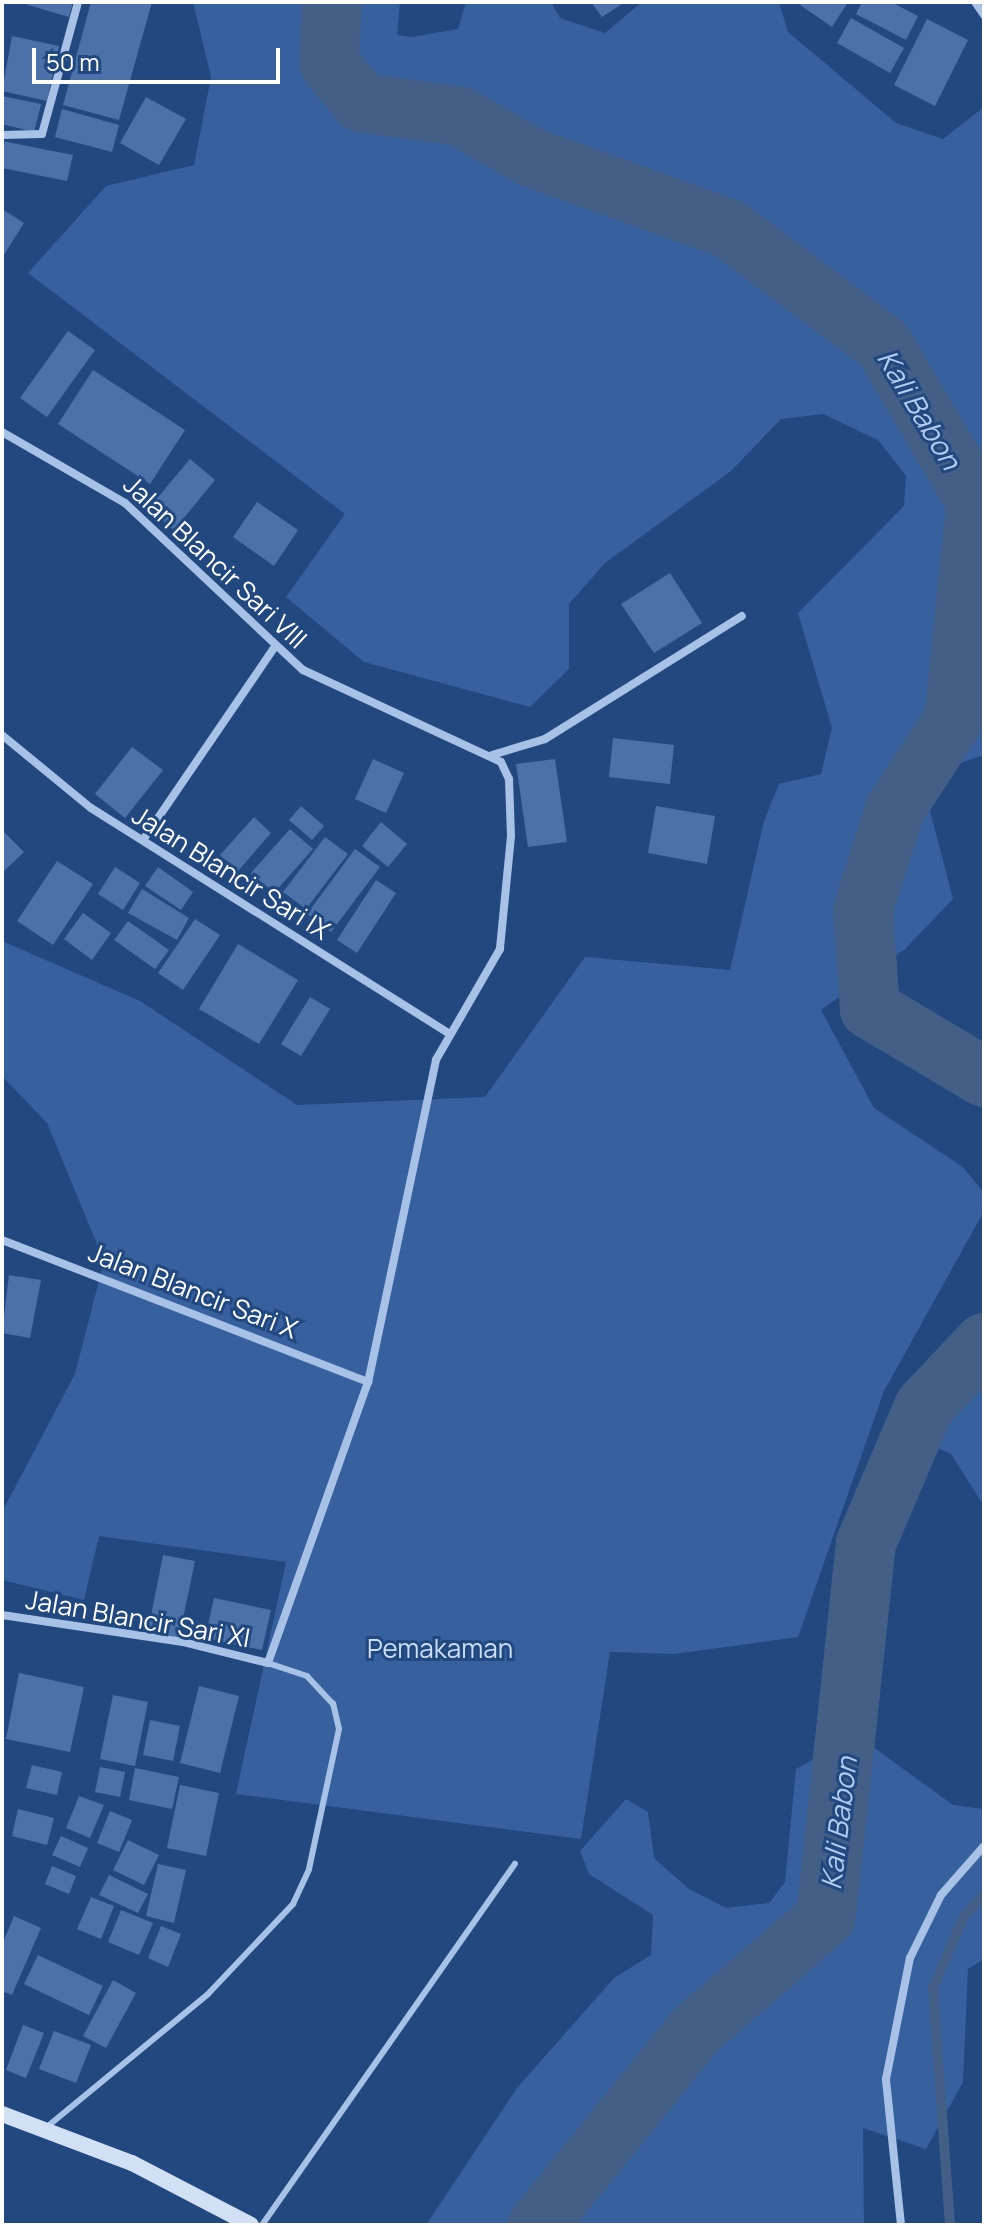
<!DOCTYPE html>
<html>
<head>
<meta charset="utf-8">
<style>
	body { margin:0 }
	#map { position:relative; width:986px; height:2227px; overflow:hidden; background:#224880; font-family:Manrope,sans-serif }
	div>[style] { position:absolute }
	.green>* { inset:0; background:#36619e }
	.water>* { inset:0; background:#435f88 }
	.stream>* { height:10px; margin:-5px; padding:0 5px; transform-origin:5px; border-radius:5px; background:#435f88 }
	.river>* { height:60px; margin:-30px; padding:0 30px; transform-origin:30px; border-radius:30px; background:#435f88 }
	.building>* { inset:0; background:#4b71a9 }
	.service>* { height:6px; margin:-3px; padding:0 3px; transform-origin:3px; border-radius:3px; background:#a8c2e7 }
	.minor>* { height:8px; margin:-4px; padding:0 4px; transform-origin:4px; border-radius:4px; background:#a8c2e7 }
	.secondary>* { height:16px; margin:-8px; padding:0 8px; transform-origin:8px; border-radius:8px; background:#d2e0f6 }
	span { translate:-50% -50%; white-space:nowrap; text-align:center; line-height:1.15; -webkit-text-stroke:6px #224880; paint-order:stroke }
	.street-label { font-size:26px; color:#fff }
	.park-label { font-size:26px; color:#cbddf6 }
	.water-label { font-size:28px; color:#b3ccef; font-style:italic }
	.frame { position:absolute; inset:0; border:4px solid #fff; pointer-events:none }
	.scale { position:absolute; left:32px; top:48px; width:248px; height:36px; box-sizing:border-box; border:4px solid #fff; border-top:0; padding-left:10px; font-size:24px; line-height:28px; white-space:nowrap; color:#fff; -webkit-text-stroke:6px #224880; paint-order:stroke }
</style>
</head>
<body>
<div id="map">
	<div class="green">
		<i style="clip-path:polygon(193px 2px,400px 2px,397px 35px,411px 37px,458px 29px,466px 2px,551px 2px,560px 18px,605px 33px,642px 2px,779px 2px,788px 32px,896px 123px,943px 139px,984px 107px,984px 755px,960px 763px,928px 803px,953px 899px,905px 949px,821px 1010px,874px 1108px,963px 1167px,984px 1193px,984px 1211px,884px 1391px,798px 1637px,674px 1654px,610px 1652px,581px 1839px,236px 1794px,286px 1562px,99px 1536px,84px 1600px,2px 1580px,2px 1512px,75px 1374px,104px 1261px,47px 1123px,2px 1076px,2px 941px,140px 1001px,297px 1105px,485px 1097px,585px 957px,730px 970px,764px 821px,779px 784px,821px 774px,832px 728px,798px 613px,904px 506px,906px 476px,878px 440px,823px 414px,781px 419px,731px 471px,605px 563px,569px 604px,569px 669px,530px 707px,364px 662px,286px 597px,345px 514px,28px 273px,106px 186px,194px 165px,211px 77px)"></i>
		<i style="clip-path:polygon(984px 1359px,984px 1506px,951px 1454px,918px 1439px,929px 1411px)"></i>
		<i style="clip-path:polygon(873px 1747px,953px 1805px,984px 1809px,984px 1959px,968px 1969px,963px 2082px,926px 2149px,863px 2128px,864px 2225px,426px 2225px,517px 2088px,614px 1978px,651px 1955px,653px 1915px,589px 1874px,580px 1851px,626px 1799px,648px 1812px,654px 1858px,689px 1889px,726px 1908px,769px 1903px,785px 1882px,796px 1769px,823px 1754px)"></i>
	</div>
	<div class="water">
		<i style="clip-path:polygon(923px 1032px,984px 1054px,984px 1109px,911px 1042px)"></i>
		<i style="clip-path:polygon(984px 1333px,984px 1359px,967px 1378px,950px 1370px)"></i>
	</div>
	<div class="stream">
		<i style="left:950px;top:2225px;width:238px;rotate:-94.1deg"></i>
		<i style="left:933px;top:1988px;width:78px;rotate:-66.7deg"></i>
		<i style="left:964px;top:1916px;width:29px;rotate:-46deg"></i>
	</div>
	<div class="river">
		<i style="left:332px;top:2px;width:61px;rotate:92.8deg"></i>
		<i style="left:329px;top:63px;width:52px;rotate:50.5deg"></i>
		<i style="left:362px;top:103px;width:98px;rotate:7.6deg"></i>
		<i style="left:459px;top:116px;width:85px;rotate:29.6deg"></i>
		<i style="left:533px;top:158px;width:208px;rotate:19.9deg"></i>
		<i style="left:729px;top:229px;width:192px;rotate:36.8deg"></i>
		<i style="left:883px;top:344px;width:183px;rotate:59.5deg"></i>
		<i style="left:976px;top:502px;width:218px;rotate:95.8deg"></i>
		<i style="left:954px;top:719px;width:108px;rotate:123.2deg"></i>
		<i style="left:895px;top:809px;width:106px;rotate:107.6deg"></i>
		<i style="left:863px;top:910px;width:99px;rotate:86deg"></i>
		<i style="left:870px;top:1009px;width:133px;rotate:30.8deg"></i>
		<i style="left:538px;top:2225px;width:251px;rotate:-51deg"></i>
		<i style="left:696px;top:2030px;width:172px;rotate:-41deg"></i>
		<i style="left:826px;top:1917px;width:376px;rotate:-83.9deg"></i>
		<i style="left:866px;top:1543px;width:148px;rotate:-66.9deg"></i>
		<i style="left:924px;top:1407px;width:88px;rotate:-46.8deg"></i>
	</div>
	<div class="building">
		<i style="clip-path:polygon(18px 2px,73px 2px,69px 17px)"></i>
		<i style="clip-path:polygon(91px 2px,152px 2px,119px 120px,63px 105px)"></i>
		<i style="clip-path:polygon(591px 2px,625px 2px,602px 17px)"></i>
		<i style="clip-path:polygon(796px 2px,848px 2px,832px 27px)"></i>
		<i style="clip-path:polygon(862px 2px,891px 2px,918px 16px,906px 40px,856px 14px)"></i>
		<i style="clip-path:polygon(851px 18px,904px 48px,890px 73px,837px 43px)"></i>
		<i style="clip-path:polygon(927px 19px,968px 40px,935px 106px,894px 85px)"></i>
		<i style="clip-path:polygon(12px 36px,59px 46px,47px 101px,2px 91px)"></i>
		<i style="clip-path:polygon(2px 96px,41px 104px,34px 132px,2px 124px)"></i>
		<i style="clip-path:polygon(146px 97px,186px 119px,159px 165px,120px 143px)"></i>
		<i style="clip-path:polygon(62px 109px,119px 125px,112px 152px,55px 137px)"></i>
		<i style="clip-path:polygon(2px 141px,73px 155px,67px 181px,2px 168px)"></i>
		<i style="clip-path:polygon(2px 209px,24px 223px,2px 258px)"></i>
		<i style="clip-path:polygon(68px 331px,95px 350px,47px 417px,20px 398px)"></i>
		<i style="clip-path:polygon(93px 370px,185px 430px,150px 484px,58px 424px)"></i>
		<i style="clip-path:polygon(190px 459px,215px 480px,174px 530px,148px 509px)"></i>
		<i style="clip-path:polygon(257px 502px,298px 530px,274px 566px,233px 537px)"></i>
		<i style="clip-path:polygon(670px 573px,702px 623px,654px 653px,621px 604px)"></i>
		<i style="clip-path:polygon(613px 738px,674px 745px,670px 784px,609px 777px)"></i>
		<i style="clip-path:polygon(132px 747px,163px 770px,125px 818px,95px 794px)"></i>
		<i style="clip-path:polygon(373px 759px,404px 773px,386px 813px,355px 799px)"></i>
		<i style="clip-path:polygon(555px 759px,567px 842px,528px 847px,516px 764px)"></i>
		<i style="clip-path:polygon(301px 806px,324px 826px,312px 840px,289px 820px)"></i>
		<i style="clip-path:polygon(656px 806px,715px 816px,707px 864px,648px 853px)"></i>
		<i style="clip-path:polygon(254px 817px,271px 833px,238px 871px,220px 855px)"></i>
		<i style="clip-path:polygon(381px 822px,407px 844px,388px 867px,362px 846px)"></i>
		<i style="clip-path:polygon(290px 829px,313px 849px,274px 893px,251px 873px)"></i>
		<i style="clip-path:polygon(2px 830px,24px 852px,2px 873px)"></i>
		<i style="clip-path:polygon(325px 837px,348px 854px,306px 909px,283px 892px)"></i>
		<i style="clip-path:polygon(355px 849px,380px 867px,331px 932px,307px 914px)"></i>
		<i style="clip-path:polygon(57px 861px,93px 884px,53px 945px,17px 921px)"></i>
		<i style="clip-path:polygon(115px 867px,140px 883px,123px 910px,98px 894px)"></i>
		<i style="clip-path:polygon(158px 867px,193px 892px,181px 910px,145px 886px)"></i>
		<i style="clip-path:polygon(376px 880px,396px 893px,357px 953px,337px 940px)"></i>
		<i style="clip-path:polygon(142px 889px,189px 918px,177px 940px,128px 913px)"></i>
		<i style="clip-path:polygon(83px 913px,111px 933px,92px 960px,64px 939px)"></i>
		<i style="clip-path:polygon(195px 919px,220px 935px,183px 990px,158px 973px)"></i>
		<i style="clip-path:polygon(128px 921px,169px 950px,155px 969px,114px 940px)"></i>
		<i style="clip-path:polygon(238px 944px,298px 980px,259px 1044px,199px 1009px)"></i>
		<i style="clip-path:polygon(310px 997px,330px 1009px,301px 1056px,281px 1044px)"></i>
		<i style="clip-path:polygon(9px 1275px,41px 1280px,30px 1338px,2px 1333px)"></i>
		<i style="clip-path:polygon(163px 1555px,195px 1561px,179px 1638px,148px 1631px)"></i>
		<i style="clip-path:polygon(214px 1598px,271px 1610px,262px 1650px,205px 1638px)"></i>
		<i style="clip-path:polygon(19px 1673px,84px 1687px,70px 1752px,6px 1739px)"></i>
		<i style="clip-path:polygon(199px 1686px,239px 1696px,220px 1773px,180px 1763px)"></i>
		<i style="clip-path:polygon(113px 1695px,148px 1702px,135px 1766px,100px 1759px)"></i>
		<i style="clip-path:polygon(150px 1720px,180px 1726px,173px 1761px,143px 1755px)"></i>
		<i style="clip-path:polygon(32px 1765px,62px 1772px,57px 1795px,26px 1788px)"></i>
		<i style="clip-path:polygon(100px 1767px,125px 1772px,120px 1797px,95px 1792px)"></i>
		<i style="clip-path:polygon(135px 1768px,179px 1777px,172px 1809px,129px 1800px)"></i>
		<i style="clip-path:polygon(180px 1785px,219px 1793px,206px 1856px,167px 1848px)"></i>
		<i style="clip-path:polygon(79px 1796px,104px 1805px,90px 1838px,66px 1828px)"></i>
		<i style="clip-path:polygon(18px 1809px,54px 1818px,47px 1845px,12px 1836px)"></i>
		<i style="clip-path:polygon(110px 1811px,132px 1820px,119px 1852px,97px 1843px)"></i>
		<i style="clip-path:polygon(61px 1836px,88px 1848px,80px 1867px,52px 1855px)"></i>
		<i style="clip-path:polygon(128px 1840px,159px 1855px,144px 1885px,113px 1870px)"></i>
		<i style="clip-path:polygon(158px 1864px,186px 1870px,174px 1923px,146px 1916px)"></i>
		<i style="clip-path:polygon(52px 1866px,76px 1876px,69px 1894px,45px 1884px)"></i>
		<i style="clip-path:polygon(109px 1875px,148px 1894px,138px 1913px,99px 1895px)"></i>
		<i style="clip-path:polygon(91px 1897px,114px 1906px,101px 1939px,77px 1929px)"></i>
		<i style="clip-path:polygon(121px 1910px,153px 1923px,139px 1955px,108px 1942px)"></i>
		<i style="clip-path:polygon(14px 1916px,41px 1928px,12px 1995px,2px 1991px,2px 1945px)"></i>
		<i style="clip-path:polygon(161px 1926px,181px 1934px,168px 1967px,148px 1958px)"></i>
		<i style="clip-path:polygon(38px 1955px,103px 1986px,89px 2015px,24px 1984px)"></i>
		<i style="clip-path:polygon(113px 1980px,136px 1993px,106px 2048px,83px 2036px)"></i>
		<i style="clip-path:polygon(23px 2025px,44px 2033px,26px 2078px,6px 2070px)"></i>
		<i style="clip-path:polygon(54px 2031px,91px 2045px,76px 2083px,39px 2069px)"></i>
	</div>
	<div class="service">
		<i style="left:48px;top:2126px;width:207px;rotate:-39.5deg"></i>
		<i style="left:208px;top:1994px;width:124px;rotate:-46.6deg"></i>
		<i style="left:293px;top:1904px;width:38px;rotate:-65deg"></i>
		<i style="left:309px;top:1869px;width:143px;rotate:-77.9deg"></i>
		<i style="left:339px;top:1729px;width:26px;rotate:-103deg"></i>
		<i style="left:333px;top:1704px;width:38px;rotate:-133deg"></i>
		<i style="left:307px;top:1676px;width:41px;rotate:-161.6deg"></i>
		<i style="left:262px;top:2225px;width:441px;rotate:-55deg"></i>
	</div>
	<div class="minor">
		<i style="left:975px;top:2px;width:16px;rotate:55deg"></i>
		<i style="left:2px;top:135px;width:40px;rotate:-1.4deg"></i>
		<i style="left:42px;top:134px;width:137px;rotate:-74.7deg"></i>
		<i style="left:2px;top:432px;width:142px;rotate:30deg"></i>
		<i style="left:125px;top:503px;width:244px;rotate:43.2deg"></i>
		<i style="left:303px;top:670px;width:218px;rotate:24.9deg"></i>
		<i style="left:501px;top:762px;width:19px;rotate:65deg"></i>
		<i style="left:509px;top:779px;width:57px;rotate:88deg"></i>
		<i style="left:511px;top:836px;width:114px;rotate:95.6deg"></i>
		<i style="left:500px;top:949px;width:128px;rotate:120deg"></i>
		<i style="left:436px;top:1060px;width:329px;rotate:101.9deg"></i>
		<i style="left:368px;top:1382px;width:298px;rotate:109.6deg"></i>
		<i style="left:268px;top:1663px;width:88px;rotate:-166.1deg"></i>
		<i style="left:183px;top:1642px;width:183px;rotate:-171.5deg"></i>
		<i style="left:2px;top:735px;width:115px;rotate:39.4deg"></i>
		<i style="left:91px;top:808px;width:421px;rotate:32.2deg"></i>
		<i style="left:492px;top:755px;width:55px;rotate:-16.8deg"></i>
		<i style="left:545px;top:739px;width:232px;rotate:-32deg"></i>
		<i style="left:143px;top:840px;width:232px;rotate:-55.7deg"></i>
		<i style="left:2px;top:1240px;width:393px;rotate:21.2deg"></i>
		<i style="left:901px;top:2225px;width:147px;rotate:-95.9deg"></i>
		<i style="left:886px;top:2079px;width:123px;rotate:-78.8deg"></i>
		<i style="left:910px;top:1958px;width:70px;rotate:-63.8deg"></i>
		<i style="left:941px;top:1895px;width:65px;rotate:-48.7deg"></i>
	</div>
	<div class="secondary">
		<i style="left:2px;top:2114px;width:139px;rotate:20.7deg"></i>
		<i style="left:132px;top:2163px;width:134px;rotate:27.5deg"></i>
	</div>
	<div class="street-label">
		<span style="left:215px;top:562px;rotate:43deg">Jalan Blancir Sari VIII</span>
		<span style="left:231px;top:873px;rotate:32deg">Jalan Blancir Sari IX</span>
		<span style="left:193px;top:1291px;rotate:21deg">Jalan Blancir Sari X</span>
		<span style="left:138px;top:1619px;rotate:10deg">Jalan Blancir Sari XI</span>
	</div>
	<div class="park-label">
		<span style="left:440px;top:1649px">Pemakaman</span>
	</div>
	<div class="water-label">
		<span style="left:920px;top:409px;rotate:59deg">Kali Babon</span>
		<span style="left:838px;top:1823px;rotate:-83deg">Kali Babon</span>
	</div>
	<div class="frame"></div>
	<div class="scale">50 m</div>
</div>
</body>
</html>
